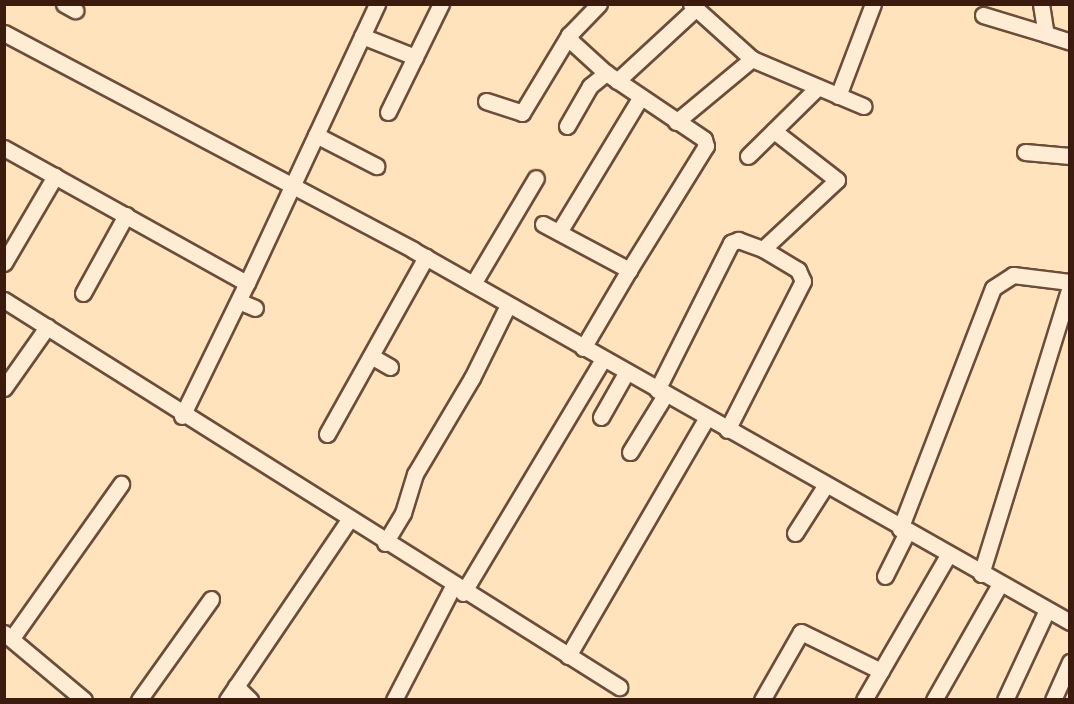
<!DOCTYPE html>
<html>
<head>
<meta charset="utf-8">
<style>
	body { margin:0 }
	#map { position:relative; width:1074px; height:704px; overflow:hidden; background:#fee3bd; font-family:"Old Standard TT",serif }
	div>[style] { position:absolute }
	.roads { filter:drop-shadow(2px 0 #6b4d3a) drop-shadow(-2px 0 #6b4d3a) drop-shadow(0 2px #6b4d3a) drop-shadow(0 -2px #6b4d3a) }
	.minor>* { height:15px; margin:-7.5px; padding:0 7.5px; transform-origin:7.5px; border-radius:7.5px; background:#feedd4 }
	span { translate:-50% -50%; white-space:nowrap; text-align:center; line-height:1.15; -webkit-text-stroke:4.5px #feedd4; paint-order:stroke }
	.frame { position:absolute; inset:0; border:6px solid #3a1b0e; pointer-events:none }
</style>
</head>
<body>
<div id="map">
	<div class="roads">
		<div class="minor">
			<i style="left:64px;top:4px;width:13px;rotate:29deg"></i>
			<i style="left:691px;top:4px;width:82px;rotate:42deg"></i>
			<i style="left:752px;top:59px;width:121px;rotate:22.9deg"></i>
			<i style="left:1041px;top:4px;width:30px;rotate:81deg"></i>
			<i style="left:1046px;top:34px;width:25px;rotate:18deg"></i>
			<i style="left:983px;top:15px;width:66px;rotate:16.8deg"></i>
			<i style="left:4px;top:33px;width:463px;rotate:27.9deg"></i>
			<i style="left:413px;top:250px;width:755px;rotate:29.52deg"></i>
			<i style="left:362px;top:36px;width:57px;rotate:21.6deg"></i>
			<i style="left:415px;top:57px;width:59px;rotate:-63.9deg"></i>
			<i style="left:617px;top:81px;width:106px;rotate:-42.7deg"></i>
			<i style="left:838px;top:96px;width:98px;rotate:-69.2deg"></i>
			<i style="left:486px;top:101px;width:38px;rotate:18deg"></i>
			<i style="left:522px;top:113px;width:91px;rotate:-58.9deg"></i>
			<i style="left:388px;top:112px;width:61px;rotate:-63.9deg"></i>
			<i style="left:676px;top:122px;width:99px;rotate:-39.7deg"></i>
			<i style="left:567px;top:126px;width:46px;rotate:-60.1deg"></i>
			<i style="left:590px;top:86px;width:21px;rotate:-39deg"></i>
			<i style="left:316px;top:135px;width:68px;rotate:27.3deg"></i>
			<i style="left:4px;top:148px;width:278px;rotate:29.1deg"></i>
			<i style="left:247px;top:283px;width:308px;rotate:-65deg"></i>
			<i style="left:1025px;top:152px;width:45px;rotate:5.1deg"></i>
			<i style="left:748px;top:156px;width:95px;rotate:-44.6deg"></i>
			<i style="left:543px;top:224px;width:98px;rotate:28.1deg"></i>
			<i style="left:629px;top:270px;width:146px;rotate:-58.2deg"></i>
			<i style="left:706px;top:146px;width:7px;rotate:-106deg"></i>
			<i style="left:704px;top:139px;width:118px;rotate:-146deg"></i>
			<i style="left:606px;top:73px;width:46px;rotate:-137.6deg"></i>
			<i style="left:572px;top:42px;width:8px;rotate:-113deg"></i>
			<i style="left:569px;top:35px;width:43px;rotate:-45.9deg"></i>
			<i style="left:559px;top:232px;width:157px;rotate:-58.8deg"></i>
			<i style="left:763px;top:249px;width:101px;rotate:-43deg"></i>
			<i style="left:837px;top:180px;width:80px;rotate:-142.1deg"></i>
			<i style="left:4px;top:263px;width:101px;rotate:-59.6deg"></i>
			<i style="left:473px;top:284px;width:123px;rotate:-59.3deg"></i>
			<i style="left:83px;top:293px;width:89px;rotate:-61.1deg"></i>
			<i style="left:4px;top:300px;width:727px;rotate:32.18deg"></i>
			<i style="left:241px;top:302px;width:15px;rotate:23deg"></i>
			<i style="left:583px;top:348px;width:91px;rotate:-59.5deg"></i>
			<i style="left:371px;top:356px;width:22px;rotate:30deg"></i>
			<i style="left:4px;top:388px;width:75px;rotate:-54.8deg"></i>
			<i style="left:657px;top:390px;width:165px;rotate:-63.3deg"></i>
			<i style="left:731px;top:243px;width:8px;rotate:-23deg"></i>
			<i style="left:738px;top:240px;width:27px;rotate:20deg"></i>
			<i style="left:763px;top:249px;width:41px;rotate:31deg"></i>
			<i style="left:798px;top:270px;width:12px;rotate:66deg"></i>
			<i style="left:803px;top:281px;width:167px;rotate:117deg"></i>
			<i style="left:182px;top:416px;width:148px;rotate:-64deg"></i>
			<i style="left:601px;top:417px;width:51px;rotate:-60.4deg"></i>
			<i style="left:327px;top:434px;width:203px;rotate:-60.8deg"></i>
			<i style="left:630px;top:452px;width:67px;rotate:-58.4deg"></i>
			<i style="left:900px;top:529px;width:258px;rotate:-68.9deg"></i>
			<i style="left:993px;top:288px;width:24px;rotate:-33deg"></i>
			<i style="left:1013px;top:275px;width:57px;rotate:7deg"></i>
			<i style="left:795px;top:533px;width:56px;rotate:-57.4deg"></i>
			<i style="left:385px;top:543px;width:35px;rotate:-59deg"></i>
			<i style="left:403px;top:513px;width:41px;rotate:-72.9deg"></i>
			<i style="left:415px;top:474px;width:112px;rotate:-59.3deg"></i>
			<i style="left:472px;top:378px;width:81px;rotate:-63.7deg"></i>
			<i style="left:981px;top:574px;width:301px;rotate:-72.8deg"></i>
			<i style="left:885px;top:576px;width:49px;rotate:-63.4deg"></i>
			<i style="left:463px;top:593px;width:273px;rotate:-59.1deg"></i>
			<i style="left:4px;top:633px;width:104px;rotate:39.9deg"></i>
			<i style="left:12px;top:638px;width:189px;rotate:-54.7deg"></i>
			<i style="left:568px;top:656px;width:274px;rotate:-59.8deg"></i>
			<i style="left:236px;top:686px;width:20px;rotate:45deg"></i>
			<i style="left:139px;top:700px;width:124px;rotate:-54.5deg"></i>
			<i style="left:227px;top:700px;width:217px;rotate:-55.9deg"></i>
			<i style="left:394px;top:700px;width:128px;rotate:-62.6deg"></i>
			<i style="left:762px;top:700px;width:78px;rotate:-60.2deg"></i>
			<i style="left:801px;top:632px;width:89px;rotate:26deg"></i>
			<i style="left:864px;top:700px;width:168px;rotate:-59.9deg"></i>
			<i style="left:934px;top:700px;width:133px;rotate:-60.4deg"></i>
			<i style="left:1005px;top:700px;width:99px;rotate:-65deg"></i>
			<i style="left:1053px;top:700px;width:42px;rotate:-65.9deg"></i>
		</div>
	</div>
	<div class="frame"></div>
</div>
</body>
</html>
